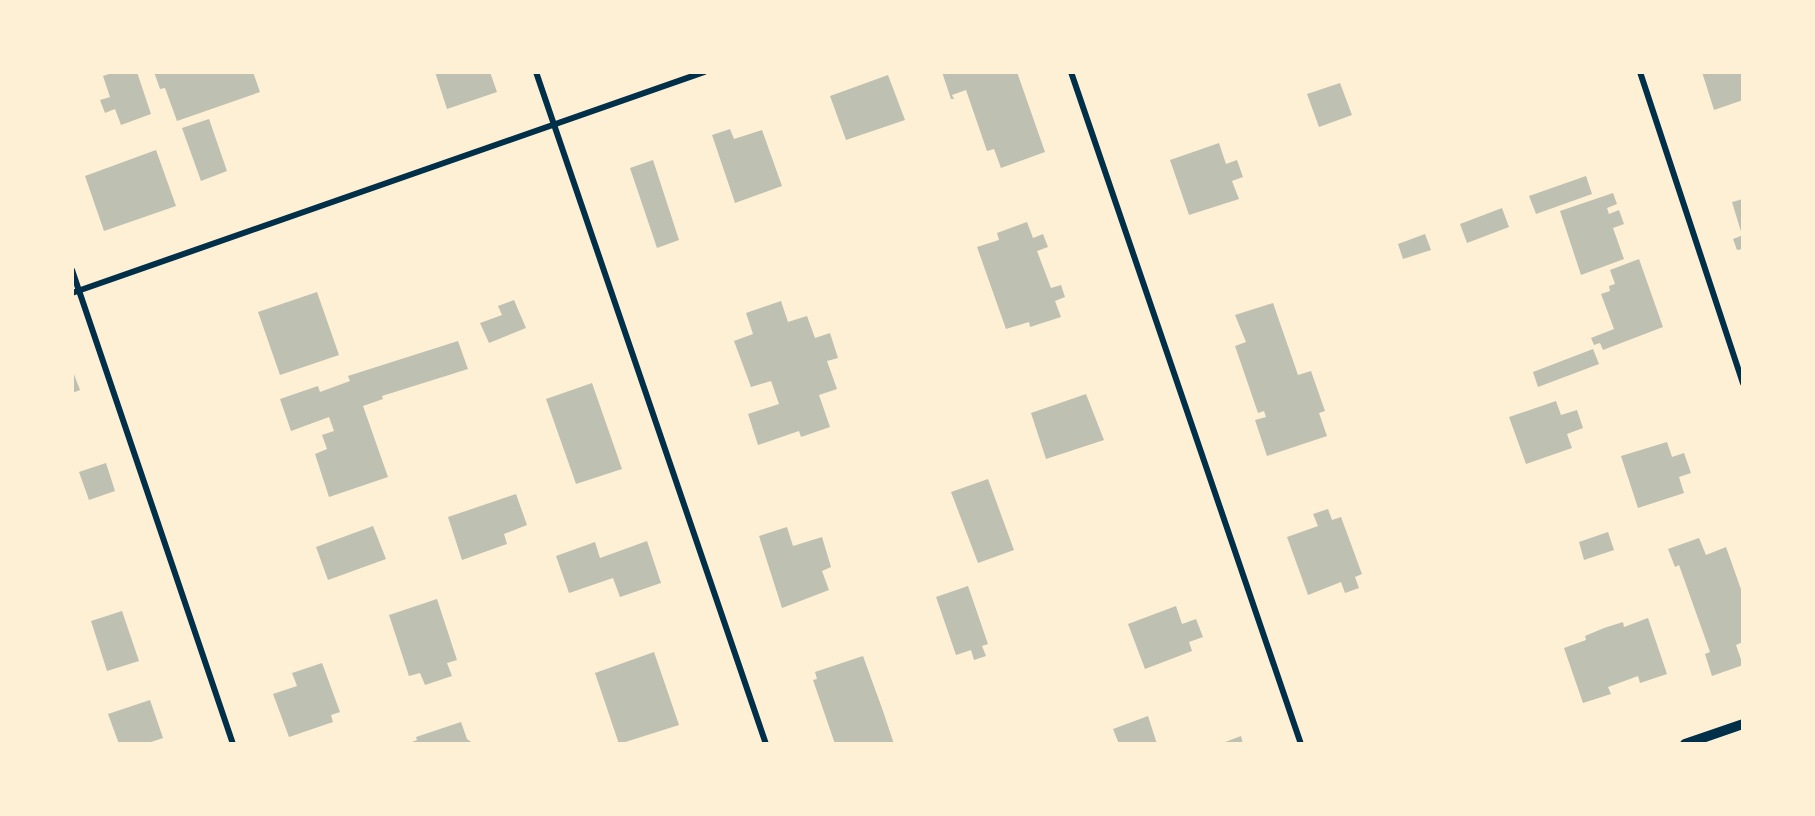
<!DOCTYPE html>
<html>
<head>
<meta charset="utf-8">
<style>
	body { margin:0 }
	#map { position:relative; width:1815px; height:816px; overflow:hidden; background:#fdf0d5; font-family:Overpass,sans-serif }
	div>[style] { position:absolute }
	.building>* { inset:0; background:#bec0b2 }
	.minor>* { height:6px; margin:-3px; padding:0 3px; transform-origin:3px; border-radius:3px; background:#003049 }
	.tertiary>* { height:10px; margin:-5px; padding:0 5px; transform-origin:5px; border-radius:5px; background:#003049 }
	span { translate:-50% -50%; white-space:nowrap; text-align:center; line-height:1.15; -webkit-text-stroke:6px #fdf0d5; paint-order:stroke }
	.frame { position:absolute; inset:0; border:74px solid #fdf0d5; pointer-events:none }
</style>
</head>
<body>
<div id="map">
	<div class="building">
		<i style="clip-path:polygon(115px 72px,137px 72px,151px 114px,121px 125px,115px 109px,105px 113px,100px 100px,110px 97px,103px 76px)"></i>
		<i style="clip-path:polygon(154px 72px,253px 72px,260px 92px,177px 121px,165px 88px,160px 89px)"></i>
		<i style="clip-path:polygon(435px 72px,490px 72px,497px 92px,447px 109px)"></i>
		<i style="clip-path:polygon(942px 72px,1017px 72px,1045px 152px,1001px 168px,994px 149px,987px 151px,966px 90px,952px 95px,954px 99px,951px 99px)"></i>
		<i style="clip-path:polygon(1702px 72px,1743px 72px,1743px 100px,1714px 110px)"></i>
		<i style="clip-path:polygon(888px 75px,905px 120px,846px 140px,830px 96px)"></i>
		<i style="clip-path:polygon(1340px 83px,1352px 115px,1319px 127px,1307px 94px)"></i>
		<i style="clip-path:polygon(209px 119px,227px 171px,201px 181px,182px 128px)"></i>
		<i style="clip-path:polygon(730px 129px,734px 139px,762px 130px,782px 186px,735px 203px,712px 135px)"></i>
		<i style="clip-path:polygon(1219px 143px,1226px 164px,1237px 160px,1243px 177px,1232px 181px,1239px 199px,1189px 215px,1170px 160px)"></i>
		<i style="clip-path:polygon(156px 150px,176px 206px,104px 231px,85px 176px)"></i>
		<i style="clip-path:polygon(653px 160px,679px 240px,657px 248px,630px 168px)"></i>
		<i style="clip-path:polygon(1586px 176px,1592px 194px,1536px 214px,1529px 196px)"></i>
		<i style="clip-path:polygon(1613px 193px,1617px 204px,1607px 208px,1609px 214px,1619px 210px,1624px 224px,1613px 228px,1624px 259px,1581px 275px,1560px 211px)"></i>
		<i style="clip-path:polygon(1743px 199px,1743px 235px,1742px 235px,1732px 202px)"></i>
		<i style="clip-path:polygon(1502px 208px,1509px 227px,1467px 243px,1460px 224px)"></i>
		<i style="clip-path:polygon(1027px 222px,1033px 238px,1043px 234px,1048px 247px,1037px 251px,1051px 288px,1061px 285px,1065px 297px,1055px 301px,1061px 317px,1030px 327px,1029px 322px,1006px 329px,977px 247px,999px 240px,997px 233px)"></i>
		<i style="clip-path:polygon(1425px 234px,1431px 250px,1403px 259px,1398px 244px)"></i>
		<i style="clip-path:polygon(1743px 235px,1743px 249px,1737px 250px,1733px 239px)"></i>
		<i style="clip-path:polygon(1639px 259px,1663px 327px,1603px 350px,1600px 343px,1594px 345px,1591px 338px,1614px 329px,1601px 294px,1610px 291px,1609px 286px,1615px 284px,1610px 270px)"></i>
		<i style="clip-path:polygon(317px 292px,339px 355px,280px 375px,258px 312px)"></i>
		<i style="clip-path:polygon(514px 300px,526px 328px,489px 343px,480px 323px,502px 315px,498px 306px)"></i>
		<i style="clip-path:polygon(781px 301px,788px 322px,807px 316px,815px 338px,830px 333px,838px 358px,827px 361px,837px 389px,819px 395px,830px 427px,801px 437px,799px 431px,758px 445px,748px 414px,779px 404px,771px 381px,751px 387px,734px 341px,753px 334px,746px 313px)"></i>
		<i style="clip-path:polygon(1273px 303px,1298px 375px,1311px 371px,1325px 411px,1319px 413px,1327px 436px,1267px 456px,1255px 420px,1266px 417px,1264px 411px,1258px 413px,1235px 346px,1246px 342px,1235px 315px)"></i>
		<i style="clip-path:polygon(458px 341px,468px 369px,382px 396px,383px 399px,363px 406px,388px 477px,329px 497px,315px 454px,327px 449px,322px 435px,334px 431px,329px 417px,291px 431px,280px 399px,318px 386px,320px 392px,350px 381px,348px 376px,351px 375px)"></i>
		<i style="clip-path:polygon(1593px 349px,1599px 364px,1538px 387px,1533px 372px)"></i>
		<i style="clip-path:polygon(72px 369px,80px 390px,72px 393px)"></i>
		<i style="clip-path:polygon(592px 383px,622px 469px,576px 484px,546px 399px)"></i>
		<i style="clip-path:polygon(1086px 394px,1104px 440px,1046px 459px,1031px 413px)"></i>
		<i style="clip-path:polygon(1556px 401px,1561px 415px,1577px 410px,1583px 428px,1567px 434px,1572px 448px,1526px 464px,1509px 417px)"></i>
		<i style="clip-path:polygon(1667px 442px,1672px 457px,1684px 453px,1691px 473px,1679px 477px,1684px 493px,1638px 508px,1621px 456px)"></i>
		<i style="clip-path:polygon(106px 463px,115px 491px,89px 500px,79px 472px)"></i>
		<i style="clip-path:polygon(988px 479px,1014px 550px,978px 563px,951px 492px)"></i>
		<i style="clip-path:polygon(516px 494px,527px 525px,504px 534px,507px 544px,462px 560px,448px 517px)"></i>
		<i style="clip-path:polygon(1328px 509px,1332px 520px,1341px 517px,1362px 574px,1355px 577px,1359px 588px,1345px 593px,1341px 582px,1308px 595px,1287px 537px,1318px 526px,1313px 514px)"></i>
		<i style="clip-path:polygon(373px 526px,386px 559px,328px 580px,316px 547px)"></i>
		<i style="clip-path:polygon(787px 527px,793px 546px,822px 537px,831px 567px,822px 571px,829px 590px,782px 608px,759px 536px)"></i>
		<i style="clip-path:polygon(1608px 532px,1614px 550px,1584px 560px,1579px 542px)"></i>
		<i style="clip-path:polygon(1699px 538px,1706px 555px,1726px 547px,1743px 595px,1743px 642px,1736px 645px,1743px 665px,1712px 676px,1705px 654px,1710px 652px,1679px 565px,1675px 567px,1668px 549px)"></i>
		<i style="clip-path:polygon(647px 541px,661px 583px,620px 597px,613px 578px,569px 593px,556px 556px,595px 542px,600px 558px)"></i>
		<i style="clip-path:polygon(968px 586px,988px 644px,982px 646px,986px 656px,974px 660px,971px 650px,956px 655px,936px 597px)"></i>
		<i style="clip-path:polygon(437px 599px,457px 660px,447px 663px,452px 676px,425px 685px,420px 673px,409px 676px,389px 615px)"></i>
		<i style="clip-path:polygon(1176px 606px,1182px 624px,1196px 619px,1203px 637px,1189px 642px,1192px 651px,1145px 669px,1128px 624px)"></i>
		<i style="clip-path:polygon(122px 611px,139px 661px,107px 671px,91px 621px)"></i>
		<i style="clip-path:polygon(1648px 618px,1667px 674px,1640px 683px,1638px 676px,1608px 687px,1611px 694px,1583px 703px,1564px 648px,1586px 640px,1585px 636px,1604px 628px,1623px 622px,1624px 627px)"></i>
		<i style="clip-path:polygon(654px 652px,679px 725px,619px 744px,595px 673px)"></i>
		<i style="clip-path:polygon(863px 656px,883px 711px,894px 744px,835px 744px,813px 680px,817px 679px,815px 672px)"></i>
		<i style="clip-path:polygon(322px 663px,340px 712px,331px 715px,333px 722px,289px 737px,273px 694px,297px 686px,292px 673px)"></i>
		<i style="clip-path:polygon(150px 700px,163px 738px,145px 744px,119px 744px,108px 714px)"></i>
		<i style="clip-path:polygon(1148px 716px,1157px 744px,1119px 744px,1113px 729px)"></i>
		<i style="clip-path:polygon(461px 722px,467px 739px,474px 744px,407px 744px,417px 740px,416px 737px)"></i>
		<i style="clip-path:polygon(1241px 736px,1243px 744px,1220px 744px)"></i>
	</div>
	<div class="minor">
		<i style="left:536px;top:72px;width:710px;rotate:71.11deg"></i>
		<i style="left:1071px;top:72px;width:710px;rotate:71.11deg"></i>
		<i style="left:1640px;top:72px;width:328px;rotate:71.7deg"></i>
		<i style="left:72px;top:270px;width:501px;rotate:71.24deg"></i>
		<i style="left:72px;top:293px;width:670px;rotate:-19.27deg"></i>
	</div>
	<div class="tertiary">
		<i style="left:1685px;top:744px;width:61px;rotate:-19deg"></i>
	</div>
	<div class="frame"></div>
</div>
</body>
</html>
